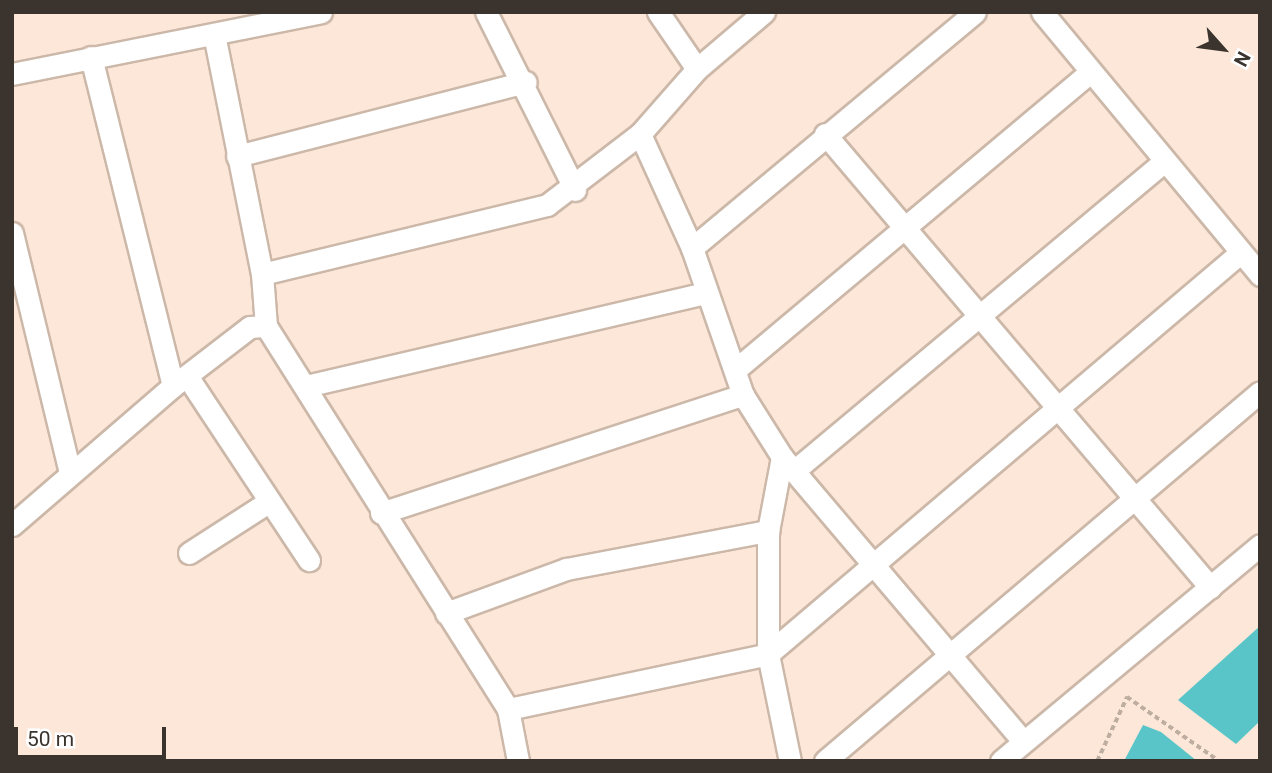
<!DOCTYPE html>
<html>
<head>
<meta charset="utf-8">
<style>
	body { margin:0 }
	#map { position:relative; width:1272px; height:773px; overflow:hidden; background:#fce7d8; font-family:Roboto,sans-serif }
	div>[style] { position:absolute }
	.water>* { inset:0; background:#59c5c8 }
	.path>* { height:3.5px; margin-top:-1.75px; transform-origin:0; background:repeating-linear-gradient(90deg,#beada1 0 5px,transparent 0 8.5px) }
	.roads { filter:drop-shadow(2px 0 #ccb8a9) drop-shadow(-2px 0 #ccb8a9) drop-shadow(0 2px #ccb8a9) drop-shadow(0 -2px #ccb8a9) }
	.minor>* { height:21px; margin:-10.5px; padding:0 10.5px; transform-origin:10.5px; border-radius:10.5px; background:#fff }
	span { translate:-50% -50%; white-space:nowrap; text-align:center; line-height:1.15; -webkit-text-stroke:7px #fff; paint-order:stroke }
	.frame { position:absolute; inset:0; border:14px solid #3b342e; pointer-events:none }
	.north { position:absolute; left:1188px; top:14px; width:70px; height:70px; -webkit-text-stroke:5px #fff; paint-order:stroke; rotate:118deg; font-size:19px; font-weight:700; line-height:28px; text-align:center; color:#3b342e }
	.north::after { content:''; display:block; margin:auto; width:24px; height:32px; background:#3b342e; clip-path:polygon(50% 0,100% 100%,50% 72%,0 100%) }
	.scale { position:absolute; left:14px; top:727px; width:152px; height:32px; box-sizing:border-box; border:4px solid #3b342e; border-top:0; padding-left:9px; font-size:21px; line-height:24px; white-space:nowrap; color:#3b342e; -webkit-text-stroke:5px #fff; paint-order:stroke }
</style>
</head>
<body>
<div id="map">
	<div class="water">
		<i style="clip-path:polygon(1260px 626px,1260px 721px,1236px 744px,1178px 700px)"></i>
		<i style="clip-path:polygon(1143px 725px,1161px 732px,1197px 761px,1124px 761px)"></i>
	</div>
	<div class="path">
		<i style="left:1097px;top:761px;width:71px;rotate:-64.9deg"></i>
		<i style="left:1127px;top:697px;width:112px;rotate:34.8deg"></i>
	</div>
	<div class="roads">
		<div class="minor">
			<i style="left:486px;top:12px;width:199px;rotate:63.4deg"></i>
			<i style="left:658px;top:12px;width:69px;rotate:55.6deg"></i>
			<i style="left:1042px;top:12px;width:342px;rotate:50.3deg"></i>
			<i style="left:214px;top:34px;width:245px;rotate:78.7deg"></i>
			<i style="left:262px;top:274px;width:52px;rotate:85.6deg"></i>
			<i style="left:266px;top:326px;width:453px;rotate:57.7deg"></i>
			<i style="left:508px;top:709px;width:53px;rotate:79.1deg"></i>
			<i style="left:91px;top:57px;width:339px;rotate:76deg"></i>
			<i style="left:12px;top:74px;width:315px;rotate:-11.3deg"></i>
			<i style="left:640px;top:134px;width:125px;rotate:65.5deg"></i>
			<i style="left:692px;top:248px;width:156px;rotate:70.9deg"></i>
			<i style="left:743px;top:395px;width:73px;rotate:57.8deg"></i>
			<i style="left:782px;top:457px;width:372px;rotate:49.7deg"></i>
			<i style="left:825px;top:134px;width:595px;rotate:49.64deg"></i>
			<i style="left:237px;top:156px;width:298px;rotate:-14.4deg"></i>
			<i style="left:12px;top:233px;width:247px;rotate:76.4deg"></i>
			<i style="left:692px;top:248px;width:368px;rotate:-39.8deg"></i>
			<i style="left:262px;top:274px;width:293px;rotate:-13.6deg"></i>
			<i style="left:547px;top:205px;width:117px;rotate:-37.4deg"></i>
			<i style="left:640px;top:134px;width:86px;rotate:-48.8deg"></i>
			<i style="left:697px;top:69px;width:88px;rotate:-40.4deg"></i>
			<i style="left:735px;top:370px;width:461px;rotate:-40deg"></i>
			<i style="left:187px;top:376px;width:221px;rotate:56.5deg"></i>
			<i style="left:306px;top:386px;width:411px;rotate:-13.1deg"></i>
			<i style="left:782px;top:457px;width:75px;rotate:100.7deg"></i>
			<i style="left:768px;top:531px;width:123px;rotate:90deg"></i>
			<i style="left:768px;top:654px;width:109px;rotate:78.4deg"></i>
			<i style="left:795px;top:470px;width:481px;rotate:-39.9deg"></i>
			<i style="left:381px;top:513px;width:381px;rotate:-18.1deg"></i>
			<i style="left:12px;top:525px;width:213px;rotate:-40.8deg"></i>
			<i style="left:173px;top:386px;width:97px;rotate:-37.5deg"></i>
			<i style="left:250px;top:327px;width:16px;rotate:-4deg"></i>
			<i style="left:189px;top:553px;width:94px;rotate:-32.8deg"></i>
			<i style="left:446px;top:613px;width:128px;rotate:-20.1deg"></i>
			<i style="left:566px;top:569px;width:206px;rotate:-10.7deg"></i>
			<i style="left:508px;top:709px;width:266px;rotate:-11.9deg"></i>
			<i style="left:768px;top:654px;width:619px;rotate:-40.35deg"></i>
			<i style="left:825px;top:761px;width:570px;rotate:-40.31deg"></i>
			<i style="left:1001px;top:761px;width:337px;rotate:-39.8deg"></i>
		</div>
	</div>
	<div class="frame"></div>
	<div class="north">N</div>
	<div class="scale">50 m</div>
</div>
</body>
</html>
